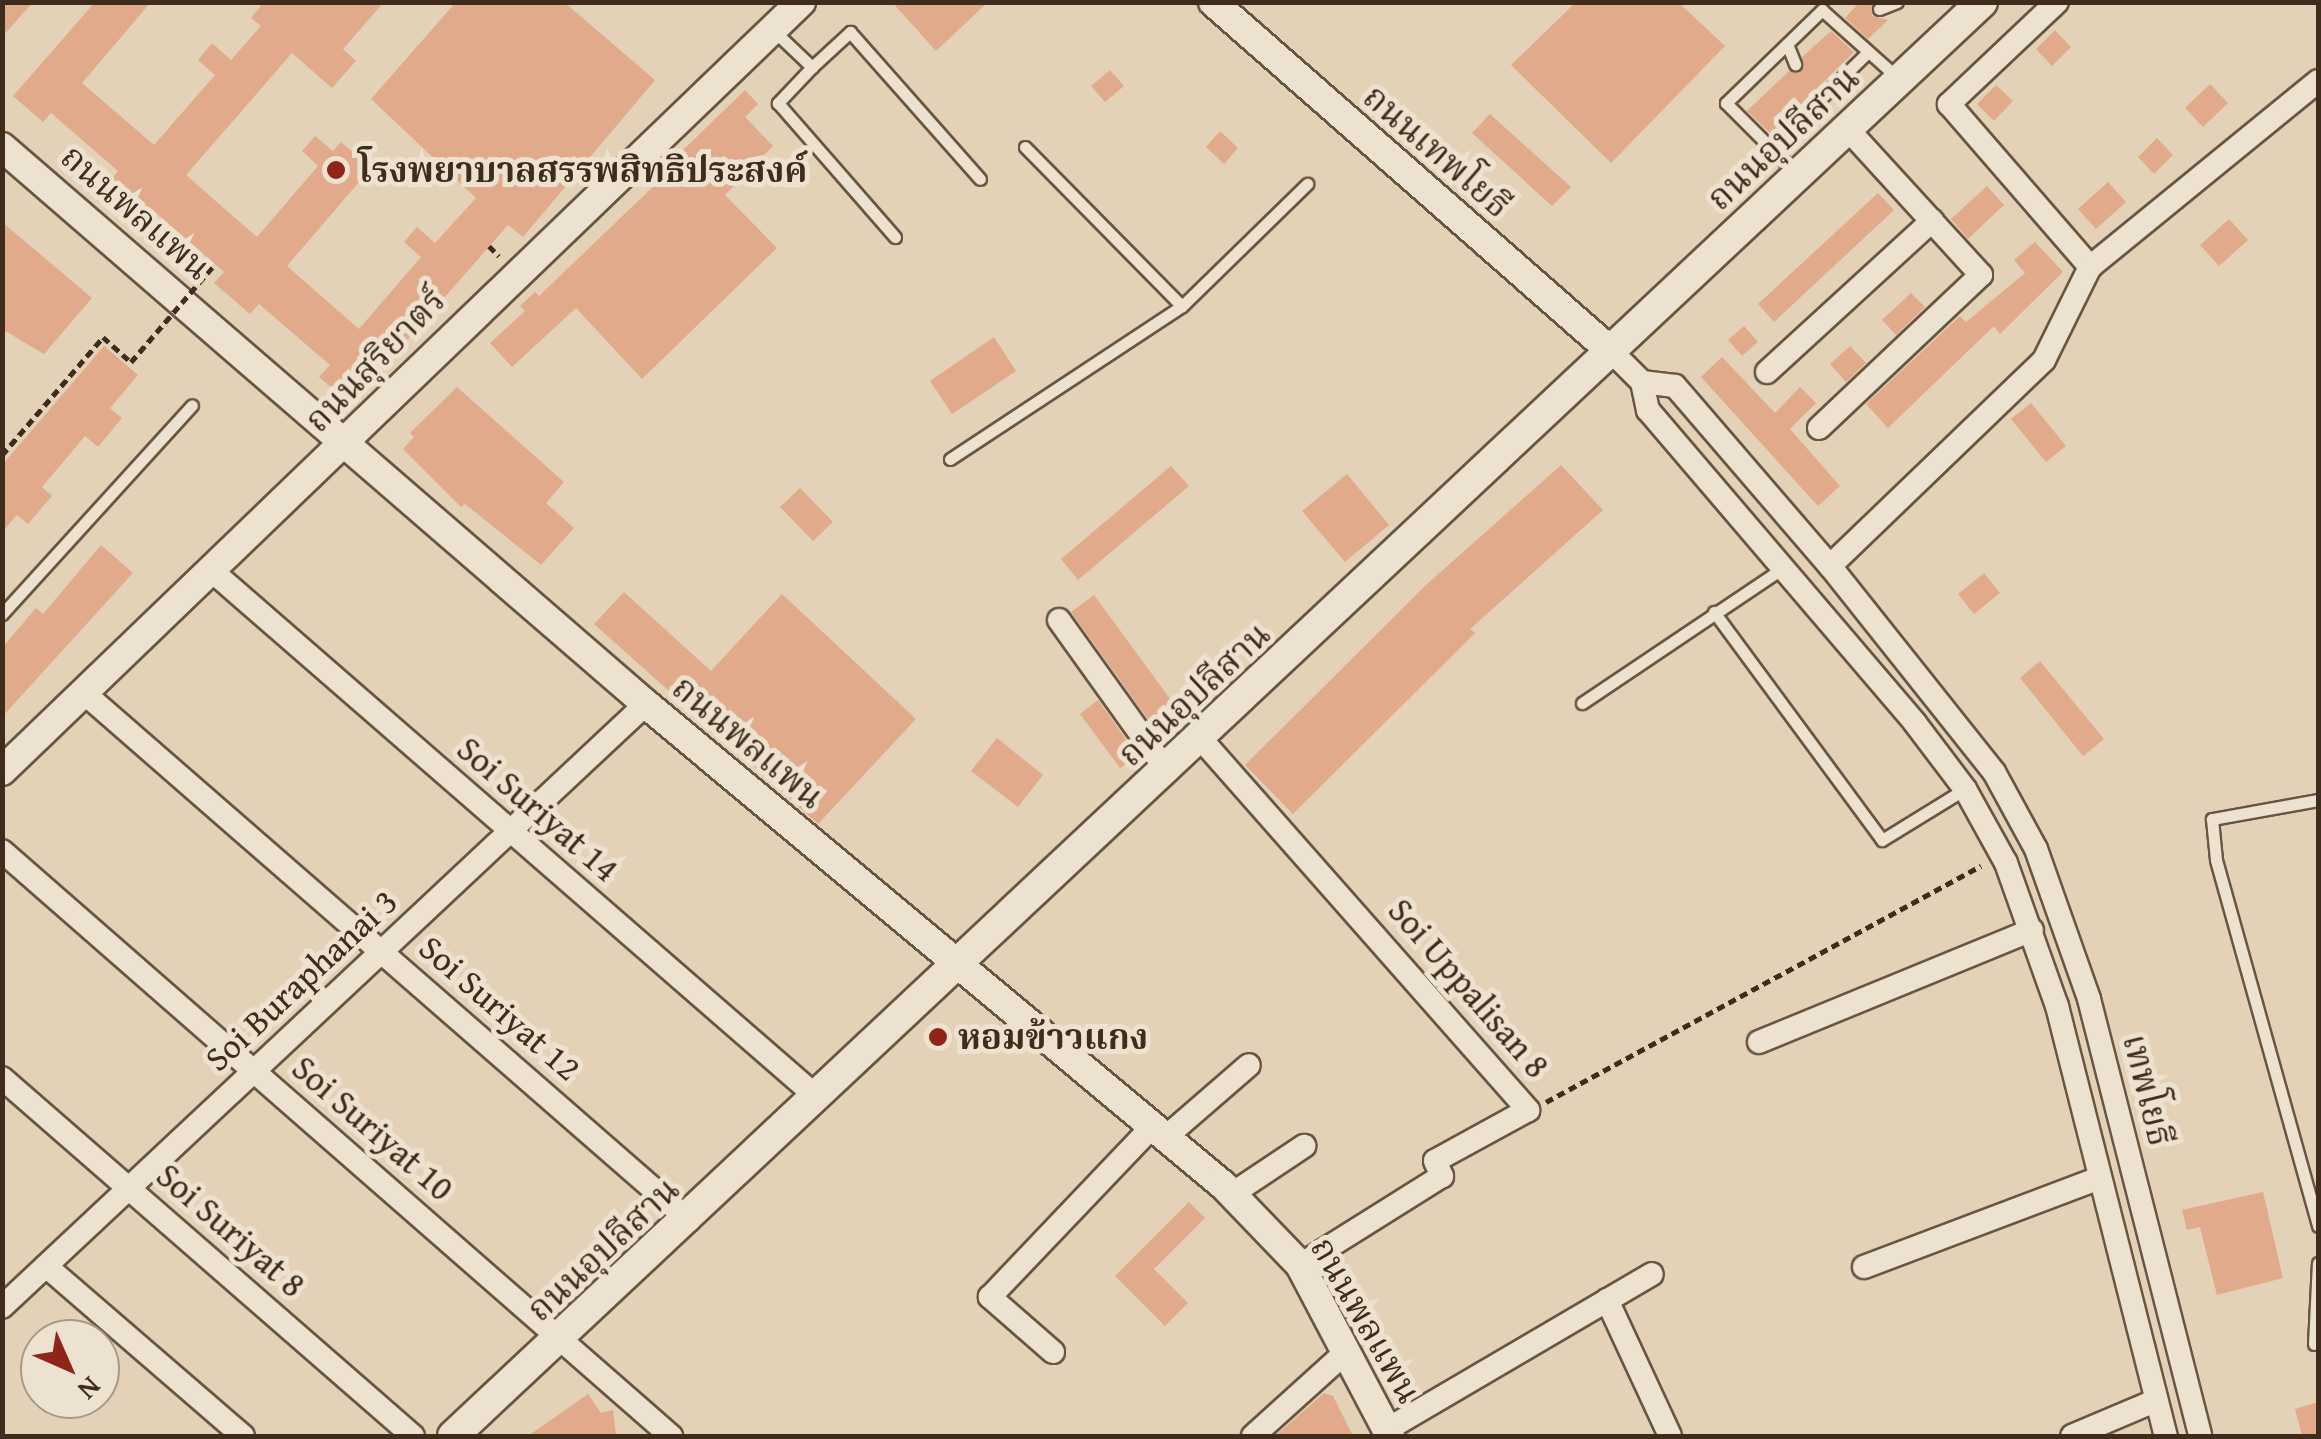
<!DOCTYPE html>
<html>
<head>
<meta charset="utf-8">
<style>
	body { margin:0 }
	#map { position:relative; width:2321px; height:1439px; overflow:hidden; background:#e3d2b7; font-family:"Gentium Book Plus","Noto Serif Thai",serif }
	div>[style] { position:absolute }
	.building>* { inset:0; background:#e1aa8a }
	.path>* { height:5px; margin-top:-2.5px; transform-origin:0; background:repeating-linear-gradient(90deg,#3f2c1c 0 8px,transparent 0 13px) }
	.roads { filter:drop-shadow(2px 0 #685643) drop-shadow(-2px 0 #685643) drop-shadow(0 2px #685643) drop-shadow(0 -2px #685643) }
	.service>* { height:11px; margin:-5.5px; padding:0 5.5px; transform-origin:5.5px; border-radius:5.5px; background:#ede2d0 }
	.minor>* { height:22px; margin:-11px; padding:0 11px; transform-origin:11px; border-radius:11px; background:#ede2d0 }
	.tertiary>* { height:28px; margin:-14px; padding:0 14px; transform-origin:14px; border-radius:14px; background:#ede2d0 }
	.secondary>* { height:30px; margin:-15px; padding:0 15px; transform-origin:15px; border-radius:15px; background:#ede2d0 }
	.path-bridge>* { height:5px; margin-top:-2.5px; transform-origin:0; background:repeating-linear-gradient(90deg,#3f2c1c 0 8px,transparent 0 13px) }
	.dots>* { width:28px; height:28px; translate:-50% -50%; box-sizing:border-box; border:5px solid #ede2d0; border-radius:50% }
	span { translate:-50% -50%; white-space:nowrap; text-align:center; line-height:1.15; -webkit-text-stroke:10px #ede2d0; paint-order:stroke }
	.street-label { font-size:35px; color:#3f2c1c }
	.poi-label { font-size:35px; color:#3f2c1c; font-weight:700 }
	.left { translate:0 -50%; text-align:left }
	.frame { position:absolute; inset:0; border:5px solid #3f2c1c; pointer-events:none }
	.north { position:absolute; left:20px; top:1319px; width:100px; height:100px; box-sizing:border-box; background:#ede2d0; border:2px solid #a79988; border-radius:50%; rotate:135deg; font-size:28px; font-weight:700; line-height:40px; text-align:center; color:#3f2c1c }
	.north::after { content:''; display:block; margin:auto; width:35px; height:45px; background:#8f2418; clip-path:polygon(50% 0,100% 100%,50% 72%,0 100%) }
</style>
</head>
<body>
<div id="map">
	<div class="building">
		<i style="clip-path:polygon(2px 2px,33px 2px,2px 37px)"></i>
		<i style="clip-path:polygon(95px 2px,151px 2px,82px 83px,154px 145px,215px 75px,198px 60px,212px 43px,231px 60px,261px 26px,251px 18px,264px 2px,384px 2px,343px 49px,356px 61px,332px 88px,292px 53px,186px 175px,257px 237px,318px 166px,302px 151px,315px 136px,333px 151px,341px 142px,371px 168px,287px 266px,359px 329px,421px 257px,404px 242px,417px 227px,435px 243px,476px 198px,371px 99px,456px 2px,564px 2px,655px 80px,523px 237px,508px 225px,351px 404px,319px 377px,330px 365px,259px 304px,250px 314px,214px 283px,224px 272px,155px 212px,148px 220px,107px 184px,118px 171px,51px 113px,43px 122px,13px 96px)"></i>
		<i style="clip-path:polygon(892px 2px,988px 2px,936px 51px)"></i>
		<i style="clip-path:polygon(1576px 2px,1678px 2px,1725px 46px,1611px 163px,1511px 65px)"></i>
		<i style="clip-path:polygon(1860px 2px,1872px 2px,1872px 16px,1888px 20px,1868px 39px,1845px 18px)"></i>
		<i style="clip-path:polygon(2055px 30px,2071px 47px,2052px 66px,2036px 49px)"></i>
		<i style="clip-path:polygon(1831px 31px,1854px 52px,1771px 134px,1747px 111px,1789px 71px,1802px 70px,1802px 57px)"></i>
		<i style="clip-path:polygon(1110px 70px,1124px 86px,1105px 102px,1091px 86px)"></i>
		<i style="clip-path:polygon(2210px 84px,2228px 103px,2203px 127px,2185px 108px)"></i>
		<i style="clip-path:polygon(1996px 85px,2013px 101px,1994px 121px,1977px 104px)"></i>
		<i style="clip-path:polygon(745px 90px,758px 104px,745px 117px,773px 146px,725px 195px,777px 248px,642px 379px,576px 308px,512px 367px,490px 343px,525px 311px,520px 306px,535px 292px,539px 296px,683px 158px,679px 154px)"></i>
		<i style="clip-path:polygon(1490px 114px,1571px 187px,1552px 206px,1472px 133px)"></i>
		<i style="clip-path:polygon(1220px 131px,1238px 148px,1224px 164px,1206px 147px)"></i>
		<i style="clip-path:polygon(2157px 138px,2173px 155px,2154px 174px,2138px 157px)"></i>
		<i style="clip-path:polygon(2108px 182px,2126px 202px,2096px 229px,2078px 209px)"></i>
		<i style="clip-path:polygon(1987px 186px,2004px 205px,1968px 239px,1951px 219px)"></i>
		<i style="clip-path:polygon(1878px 193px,1894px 210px,1774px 322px,1758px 304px)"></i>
		<i style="clip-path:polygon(2229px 219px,2248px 240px,2219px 266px,2200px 245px)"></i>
		<i style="clip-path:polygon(2px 222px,92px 298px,44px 354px,2px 329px)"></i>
		<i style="clip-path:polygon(2035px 242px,2063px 272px,2000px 334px,1994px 326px,1888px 428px,1866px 404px,1960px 316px,1966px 322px,2025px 273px,2014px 260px)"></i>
		<i style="clip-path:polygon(1911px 293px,1925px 307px,1896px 335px,1882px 320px)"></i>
		<i style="clip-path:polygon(1744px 326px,1758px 342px,1742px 356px,1728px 340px)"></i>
		<i style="clip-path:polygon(994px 337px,1016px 371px,952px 414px,930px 381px)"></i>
		<i style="clip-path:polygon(104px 346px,138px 375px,110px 408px,122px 418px,98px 447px,85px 436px,42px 487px,52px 496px,28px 524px,17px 515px,2px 532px,2px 465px)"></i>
		<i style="clip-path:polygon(1850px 346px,1866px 363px,1846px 382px,1830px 364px)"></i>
		<i style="clip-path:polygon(1722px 357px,1775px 413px,1800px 387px,1816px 403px,1790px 429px,1840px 486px,1818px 506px,1701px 377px)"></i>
		<i style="clip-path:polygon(457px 387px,564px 482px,546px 503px,574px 528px,541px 565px,465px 504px,461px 507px,403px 449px,414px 437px,410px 433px)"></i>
		<i style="clip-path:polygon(2031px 403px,2066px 446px,2046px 462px,2011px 419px)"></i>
		<i style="clip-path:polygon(1561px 465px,1603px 510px,1470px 629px,1475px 633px,1293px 814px,1245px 765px,1426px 585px)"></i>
		<i style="clip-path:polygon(1171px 466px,1189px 486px,1078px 580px,1061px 559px)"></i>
		<i style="clip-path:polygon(1347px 474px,1389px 525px,1345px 562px,1302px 511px)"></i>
		<i style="clip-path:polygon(800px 488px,833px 522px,813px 541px,780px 507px)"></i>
		<i style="clip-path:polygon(101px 545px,133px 573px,2px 717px,2px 648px,36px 608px,43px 614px)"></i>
		<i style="clip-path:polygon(1984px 573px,2000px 593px,1974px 614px,1958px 594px)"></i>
		<i style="clip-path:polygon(624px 592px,711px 671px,782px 594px,916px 719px,818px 824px,594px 624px)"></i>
		<i style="clip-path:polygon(1094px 595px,1179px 711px,1155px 729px,1071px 612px)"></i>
		<i style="clip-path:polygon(2040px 661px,2104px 739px,2083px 756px,2020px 678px)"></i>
		<i style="clip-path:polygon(1098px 700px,1138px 756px,1120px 768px,1080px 714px)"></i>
		<i style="clip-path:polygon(997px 738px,1043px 775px,1018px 807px,971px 771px)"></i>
		<i style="clip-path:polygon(2263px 1192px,2283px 1278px,2217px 1295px,2200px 1227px,2187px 1230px,2182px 1210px)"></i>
		<i style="clip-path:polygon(1189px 1202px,1205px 1218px,1154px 1269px,1188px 1303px,1165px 1326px,1115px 1276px)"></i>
		<i style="clip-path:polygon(1324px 1393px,1333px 1396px,1353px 1436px,1275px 1436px)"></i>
		<i style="clip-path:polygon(588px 1394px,601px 1413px,613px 1410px,616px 1436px,528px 1436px)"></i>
		<i style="clip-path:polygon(2318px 1402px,2318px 1436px,2302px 1436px,2295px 1409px)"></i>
	</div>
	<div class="path">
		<i style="left:489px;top:246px;width:14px;rotate:45deg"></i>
		<i style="left:2px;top:455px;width:155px;rotate:-49.4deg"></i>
		<i style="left:103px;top:337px;width:38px;rotate:42deg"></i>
		<i style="left:1546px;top:1102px;width:495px;rotate:-28.5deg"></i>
	</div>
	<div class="roads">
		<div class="service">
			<i style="left:1879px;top:9px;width:19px;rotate:-21deg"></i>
			<i style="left:773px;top:30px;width:54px;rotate:43.5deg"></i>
			<i style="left:812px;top:67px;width:50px;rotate:133.4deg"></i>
			<i style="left:778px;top:103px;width:178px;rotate:48.9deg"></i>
			<i style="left:1787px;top:44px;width:22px;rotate:68deg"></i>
			<i style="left:812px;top:67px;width:52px;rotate:-42.6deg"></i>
			<i style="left:850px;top:32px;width:196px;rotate:48.5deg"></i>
			<i style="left:1025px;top:147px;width:223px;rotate:45.4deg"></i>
			<i style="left:1771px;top:147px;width:133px;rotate:-44.4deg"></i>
			<i style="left:1798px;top:175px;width:102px;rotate:-135deg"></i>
			<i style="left:1726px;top:103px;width:134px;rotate:-44.1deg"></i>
			<i style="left:1822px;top:10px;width:101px;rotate:41.8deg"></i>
			<i style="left:950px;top:459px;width:278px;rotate:-33.4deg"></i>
			<i style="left:1182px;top:306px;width:175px;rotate:-44.3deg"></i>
			<i style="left:1714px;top:612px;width:283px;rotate:53.6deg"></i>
			<i style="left:1882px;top:840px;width:97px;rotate:-31.6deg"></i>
			<i style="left:2px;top:614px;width:282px;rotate:-47.7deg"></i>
			<i style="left:1582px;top:703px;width:246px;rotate:-33.9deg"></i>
			<i style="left:2318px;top:800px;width:108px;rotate:169.8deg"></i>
			<i style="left:2212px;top:819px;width:41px;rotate:84.4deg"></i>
			<i style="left:2216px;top:860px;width:380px;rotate:74.4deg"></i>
			<i style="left:2314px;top:1344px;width:81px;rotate:-87.2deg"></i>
		</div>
		<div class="minor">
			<i style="left:2057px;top:2px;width:149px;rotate:136.6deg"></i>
			<i style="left:1949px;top:104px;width:216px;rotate:49.1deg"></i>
			<i style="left:1613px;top:353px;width:41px;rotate:45deg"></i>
			<i style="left:1642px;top:382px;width:29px;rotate:78deg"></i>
			<i style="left:1648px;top:410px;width:411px;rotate:49.5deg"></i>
			<i style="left:1915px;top:723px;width:83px;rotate:52.9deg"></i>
			<i style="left:1965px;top:789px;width:85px;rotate:61deg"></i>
			<i style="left:2006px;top:863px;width:152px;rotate:70.4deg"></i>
			<i style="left:2057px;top:1006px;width:444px;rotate:75.8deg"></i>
			<i style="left:1767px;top:372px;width:224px;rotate:-42.5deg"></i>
			<i style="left:1642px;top:382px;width:33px;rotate:7deg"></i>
			<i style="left:1675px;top:386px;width:238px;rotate:49.3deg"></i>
			<i style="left:1830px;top:566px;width:263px;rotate:51.5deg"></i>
			<i style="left:1994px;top:772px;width:88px;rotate:61.4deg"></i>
			<i style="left:2036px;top:849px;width:159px;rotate:70.5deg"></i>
			<i style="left:2089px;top:999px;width:451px;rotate:75.7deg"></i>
			<i style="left:1819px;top:428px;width:223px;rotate:-43.4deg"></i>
			<i style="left:1981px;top:275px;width:199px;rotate:-132.4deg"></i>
			<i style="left:1830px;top:566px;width:297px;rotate:-43.9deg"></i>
			<i style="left:2044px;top:360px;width:104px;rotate:-63.7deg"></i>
			<i style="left:2090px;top:267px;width:294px;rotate:-39.2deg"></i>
			<i style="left:212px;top:571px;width:803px;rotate:41.01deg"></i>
			<i style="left:1059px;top:620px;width:186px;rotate:54.4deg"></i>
			<i style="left:83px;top:692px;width:804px;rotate:41.07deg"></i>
			<i style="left:1201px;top:739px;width:495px;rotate:48.6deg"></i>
			<i style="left:1528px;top:1110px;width:106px;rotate:151.3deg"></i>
			<i style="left:1435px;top:1161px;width:17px;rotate:65deg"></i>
			<i style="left:1442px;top:1176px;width:168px;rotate:147.9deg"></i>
			<i style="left:2px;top:851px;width:889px;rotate:41.17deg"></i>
			<i style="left:1759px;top:1042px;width:295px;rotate:-22.3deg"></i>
			<i style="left:2px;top:1078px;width:545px;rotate:41.06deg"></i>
			<i style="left:1167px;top:1136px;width:108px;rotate:-40.9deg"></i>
			<i style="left:1232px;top:1194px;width:87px;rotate:-33.7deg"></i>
			<i style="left:46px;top:1266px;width:260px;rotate:40.8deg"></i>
			<i style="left:1864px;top:1267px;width:251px;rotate:-20.7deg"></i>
			<i style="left:1607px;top:1300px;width:150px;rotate:65.1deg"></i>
			<i style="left:2px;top:1307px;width:882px;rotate:-43.12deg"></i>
			<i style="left:1053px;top:1352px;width:84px;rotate:-138.9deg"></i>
			<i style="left:990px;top:1297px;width:238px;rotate:-46.4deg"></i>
			<i style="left:1386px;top:1430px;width:308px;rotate:-30.4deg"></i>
			<i style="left:1253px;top:1436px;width:124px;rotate:-42.1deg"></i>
			<i style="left:2072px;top:1436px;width:92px;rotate:-23deg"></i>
		</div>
		<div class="tertiary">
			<i style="left:1213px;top:2px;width:532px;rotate:41.27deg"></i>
			<i style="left:2px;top:147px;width:851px;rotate:40.86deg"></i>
			<i style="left:646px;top:704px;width:751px;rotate:39.82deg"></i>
			<i style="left:1223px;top:1185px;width:111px;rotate:46.1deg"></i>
			<i style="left:1300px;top:1265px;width:193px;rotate:62.2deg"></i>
			<i style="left:2px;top:771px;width:1109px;rotate:-43.9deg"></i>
		</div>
		<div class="secondary">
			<i style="left:453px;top:1436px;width:2096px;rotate:-43.16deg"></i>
		</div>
	</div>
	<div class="path-bridge">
		<i style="left:131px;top:362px;width:129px;rotate:-49.4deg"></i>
	</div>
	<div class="dots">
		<i style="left:336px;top:170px;background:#8f2418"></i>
		<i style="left:938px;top:1037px;background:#8f2418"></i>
	</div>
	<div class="street-label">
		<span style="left:1783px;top:138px;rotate:-43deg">ถนนอุปลีสาน</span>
		<span style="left:1437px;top:151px;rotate:41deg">ถนนเทพโยธี</span>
		<span style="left:136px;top:212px;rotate:41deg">ถนนพลแพน</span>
		<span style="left:375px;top:360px;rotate:-46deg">ถนนสุริยาตร์</span>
		<span style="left:1194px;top:694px;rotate:-43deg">ถนนอุปลีสาน</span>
		<span style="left:748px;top:742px;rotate:40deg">ถนนพลแพน</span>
		<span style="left:538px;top:809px;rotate:41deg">Soi Suriyat 14</span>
		<span style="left:301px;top:980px;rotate:-43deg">Soi Buraphanai 3</span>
		<span style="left:1469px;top:988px;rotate:49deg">Soi Uppalisan 8</span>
		<span style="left:500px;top:1008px;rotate:41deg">Soi Suriyat 12</span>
		<span style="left:2148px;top:1090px;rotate:76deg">เทพโยธี</span>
		<span style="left:373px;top:1128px;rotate:41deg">Soi Suriyat 10</span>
		<span style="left:231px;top:1230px;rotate:41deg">Soi Suriyat 8</span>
		<span style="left:603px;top:1249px;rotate:-43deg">ถนนอุปลีสาน</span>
		<span style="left:1366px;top:1320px;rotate:60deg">ถนนพลแพน</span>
	</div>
	<div class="poi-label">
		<span class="left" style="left:358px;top:170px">โรงพยาบาลสรรพสิทธิประสงค์</span>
		<span class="left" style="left:958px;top:1037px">หอมข้าวแกง</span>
	</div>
	<div class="frame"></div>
	<div class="north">N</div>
</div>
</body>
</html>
